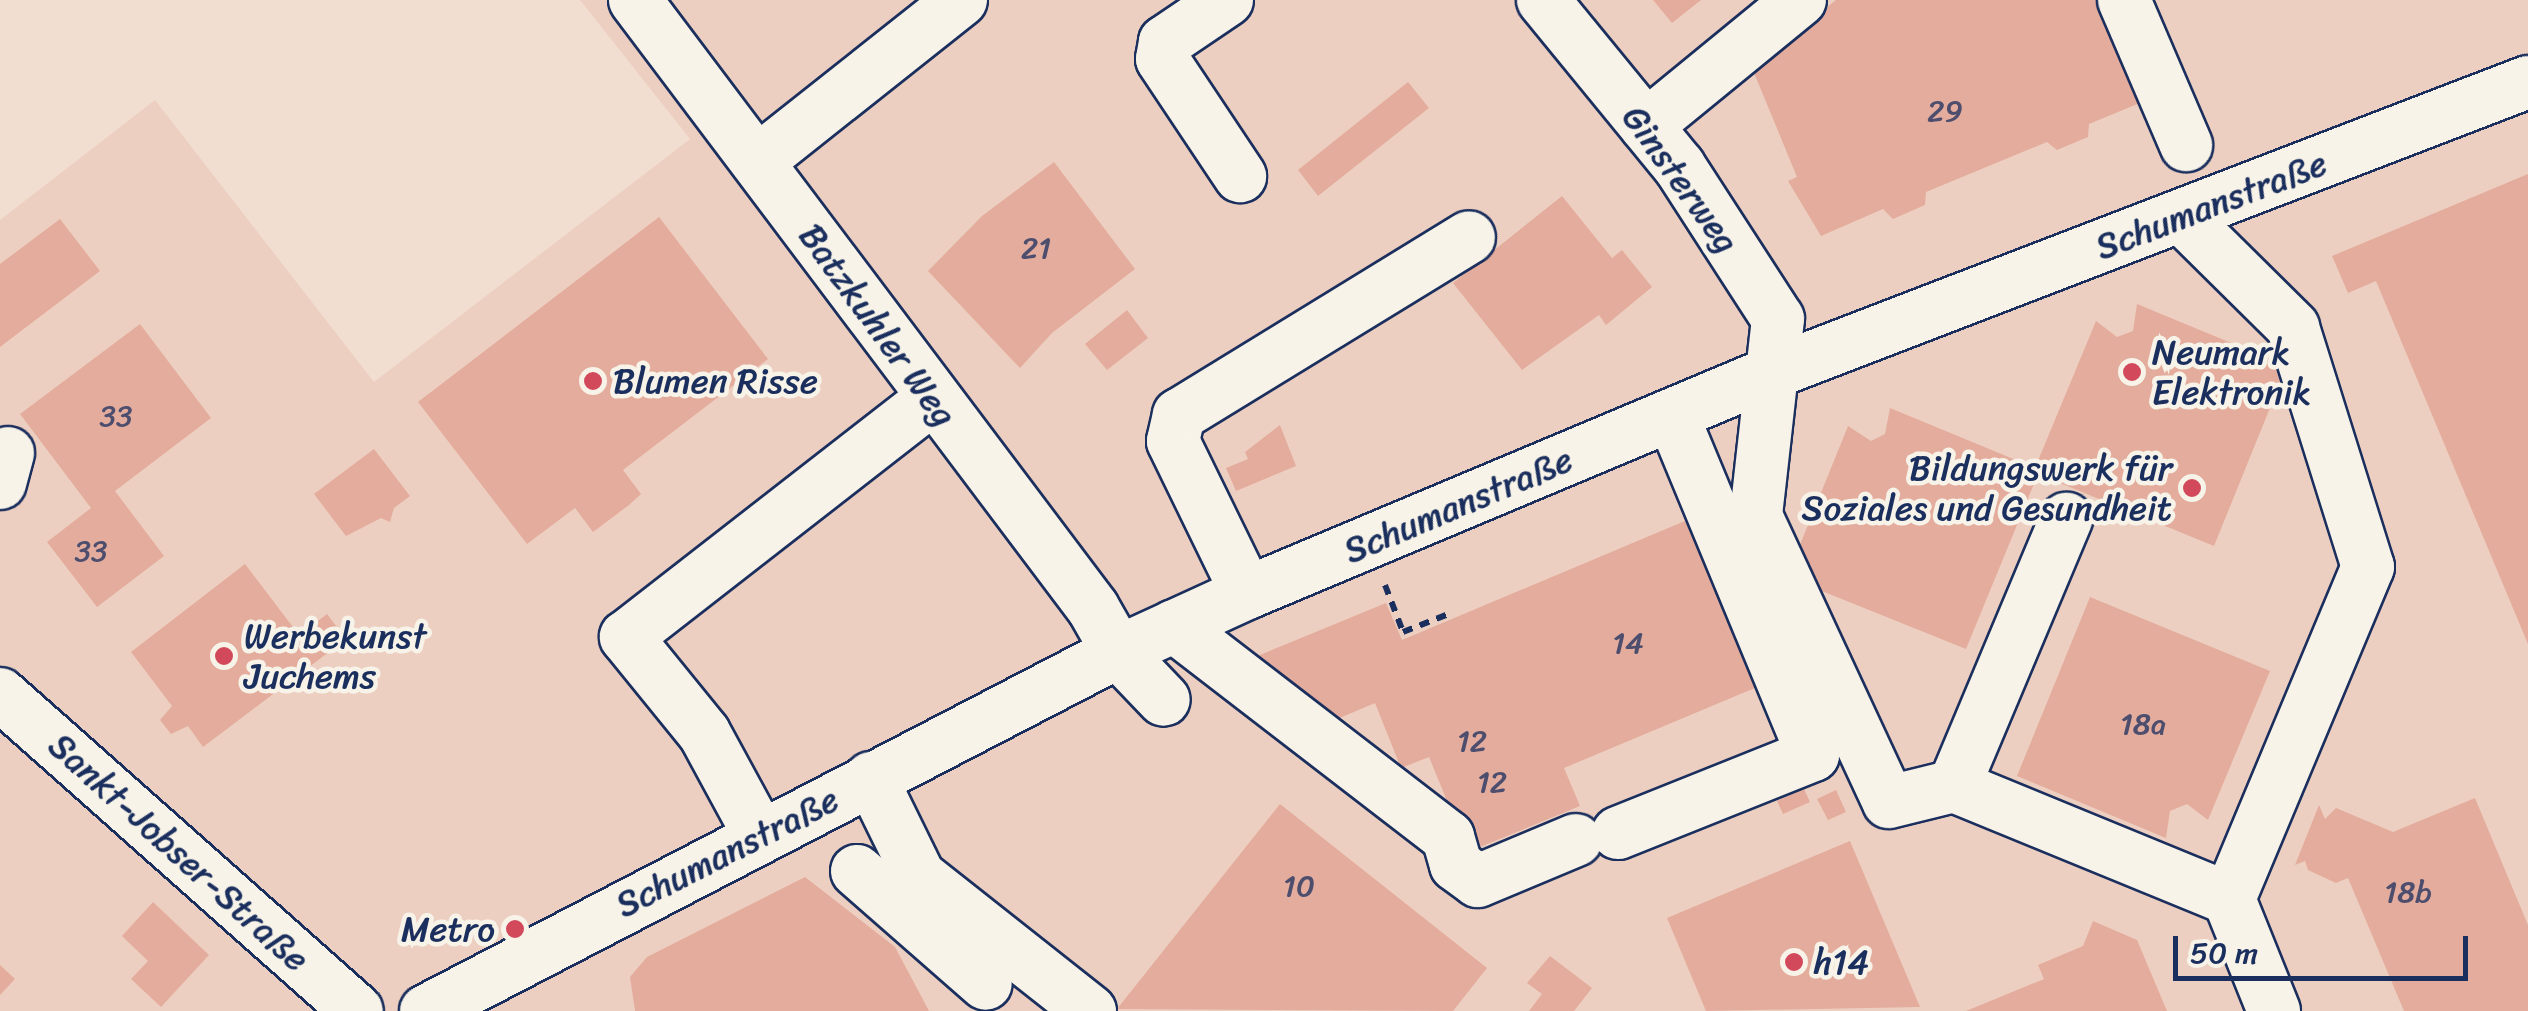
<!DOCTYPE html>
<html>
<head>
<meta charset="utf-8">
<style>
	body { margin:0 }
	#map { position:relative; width:2528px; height:1011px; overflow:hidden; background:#f1ded1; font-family:Sriracha,sans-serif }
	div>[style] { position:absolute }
	.built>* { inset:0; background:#edcfc1 }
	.building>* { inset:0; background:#e4ac9c }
	.path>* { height:6px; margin-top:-3px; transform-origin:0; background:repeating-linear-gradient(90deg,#1b2f5e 0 10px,transparent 0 18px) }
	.roads { filter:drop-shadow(2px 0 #1b2f5e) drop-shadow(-2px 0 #1b2f5e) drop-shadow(0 2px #1b2f5e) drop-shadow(0 -2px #1b2f5e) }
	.minor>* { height:52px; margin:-26px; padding:0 26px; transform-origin:26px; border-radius:26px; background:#f7f3e8 }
	.dots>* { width:28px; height:28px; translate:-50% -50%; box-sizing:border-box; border:5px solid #f7f3e8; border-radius:50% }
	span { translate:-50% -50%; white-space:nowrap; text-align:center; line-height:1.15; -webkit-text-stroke:9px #f7f3e8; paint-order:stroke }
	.number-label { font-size:30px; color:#4d4e6e }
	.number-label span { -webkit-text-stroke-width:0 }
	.street-label { font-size:35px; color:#1b2f5e }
	.poi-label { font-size:35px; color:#1b2f5e }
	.left { translate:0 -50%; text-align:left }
	.right { translate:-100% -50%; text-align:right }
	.scale { position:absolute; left:2173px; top:936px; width:295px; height:45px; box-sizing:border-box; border:5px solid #1b2f5e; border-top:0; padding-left:12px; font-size:30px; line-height:35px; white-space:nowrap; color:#1b2f5e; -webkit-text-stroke:8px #f7f3e8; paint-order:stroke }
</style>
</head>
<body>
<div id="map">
	<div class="built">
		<i style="clip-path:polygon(580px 0,2528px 0,2528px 1011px,0 1011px,0 220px,155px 100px,374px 382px,690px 139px)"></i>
	</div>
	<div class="building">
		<i style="clip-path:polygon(1653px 0,1701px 0,1672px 23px)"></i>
		<i style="clip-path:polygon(1836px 0,2111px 0,2152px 98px,2089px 124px,2088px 137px,2057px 150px,2047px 142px,1926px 192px,1925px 205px,1893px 219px,1883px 209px,1821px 236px,1788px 181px,1797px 177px,1752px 68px)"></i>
		<i style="clip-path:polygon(1408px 82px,1429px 108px,1318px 196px,1298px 170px)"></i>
		<i style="clip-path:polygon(1054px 162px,1135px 269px,1052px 333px,1020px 368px,928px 271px,982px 216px)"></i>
		<i style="clip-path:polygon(2528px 174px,2528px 644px,2376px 281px,2348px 293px,2332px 256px)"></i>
		<i style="clip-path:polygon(1562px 196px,1612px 258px,1622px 250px,1652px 287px,1606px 325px,1599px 315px,1522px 370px,1453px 283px)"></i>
		<i style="clip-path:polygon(659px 217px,768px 359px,623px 470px,641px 494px,629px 505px,593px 532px,575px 508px,527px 544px,418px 402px)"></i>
		<i style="clip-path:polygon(60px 219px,100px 271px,0 347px,0 264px)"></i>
		<i style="clip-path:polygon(2137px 304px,2287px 366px,2214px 546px,2038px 474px,1966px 649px,1787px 577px,1848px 426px,1871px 441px,1885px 434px,1890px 408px,2035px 468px,2096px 321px,2117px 337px,2133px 331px)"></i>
		<i style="clip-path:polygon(1127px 310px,1148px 338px,1107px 370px,1085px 344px)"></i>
		<i style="clip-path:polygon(140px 324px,211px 418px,115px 491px,164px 556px,97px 607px,47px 542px,91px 508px,20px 414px)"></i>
		<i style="clip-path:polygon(1280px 425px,1296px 466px,1236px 491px,1226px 468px,1248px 459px,1245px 452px)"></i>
		<i style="clip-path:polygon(374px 449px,410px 496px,394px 508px,390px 522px,381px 518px,346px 536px,314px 494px)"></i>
		<i style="clip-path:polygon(1692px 518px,1762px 685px,1564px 768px,1580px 806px,1468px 852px,1429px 757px,1401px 768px,1375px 703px,1323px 725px,1243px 662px,1386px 603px,1402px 640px)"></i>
		<i style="clip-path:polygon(245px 564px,299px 635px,327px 614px,346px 639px,203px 747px,188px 726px,171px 734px,160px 720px,172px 706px,131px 652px)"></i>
		<i style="clip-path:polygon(2090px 597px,2270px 671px,2208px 820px,2187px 804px,2170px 811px,2166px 838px,2017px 776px)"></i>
		<i style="clip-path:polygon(1804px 789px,1810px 802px,1783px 814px,1777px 801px)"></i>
		<i style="clip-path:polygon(1836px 790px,1846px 812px,1828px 820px,1817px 799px)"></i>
		<i style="clip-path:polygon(2475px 798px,2528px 925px,2528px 1011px,2404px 1011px,2348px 878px,2336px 883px,2308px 870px,2305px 861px,2295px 865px,2319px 805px,2325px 819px,2336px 808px,2393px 832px)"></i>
		<i style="clip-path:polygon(1280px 804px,1487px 968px,1453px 1011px,1117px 1009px)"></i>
		<i style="clip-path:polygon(1850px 841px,1920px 1007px,1706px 1011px,1667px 918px)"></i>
		<i style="clip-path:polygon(805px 877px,895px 947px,929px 1011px,635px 1011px,630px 977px,647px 957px)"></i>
		<i style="clip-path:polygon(153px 902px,209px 955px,161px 1007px,131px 979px,148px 961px,122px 936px)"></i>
		<i style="clip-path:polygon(2093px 921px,2137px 940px,2167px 1011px,1966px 1011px,2044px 979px,2038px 965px,2083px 946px)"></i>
		<i style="clip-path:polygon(1550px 956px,1592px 988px,1574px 1011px,1529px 1011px,1542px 994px,1527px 983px)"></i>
		<i style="clip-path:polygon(0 965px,15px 979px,0 995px)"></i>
	</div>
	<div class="path">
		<i style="left:1385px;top:585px;width:50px;rotate:69deg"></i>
		<i style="left:1403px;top:632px;width:52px;rotate:-21.6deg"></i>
	</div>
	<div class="roads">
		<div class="minor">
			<i style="left:635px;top:0;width:761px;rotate:53.01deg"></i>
			<i style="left:1093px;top:608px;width:51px;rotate:60.4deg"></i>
			<i style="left:1118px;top:652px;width:66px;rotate:46.2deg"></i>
			<i style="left:1227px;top:0;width:75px;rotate:145.9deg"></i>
			<i style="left:1165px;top:42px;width:17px;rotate:100deg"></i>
			<i style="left:1162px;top:59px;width:141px;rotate:56.3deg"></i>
			<i style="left:1543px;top:0;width:215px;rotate:50.7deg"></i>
			<i style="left:1679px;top:166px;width:182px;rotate:57.1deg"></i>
			<i style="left:1778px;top:319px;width:198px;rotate:96.4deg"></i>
			<i style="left:1756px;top:516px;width:315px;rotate:65.1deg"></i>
			<i style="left:1889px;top:802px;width:67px;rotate:-13.8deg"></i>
			<i style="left:1954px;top:786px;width:290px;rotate:-67.2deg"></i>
			<i style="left:2124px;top:0;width:158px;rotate:66.8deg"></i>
			<i style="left:1646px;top:126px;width:199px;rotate:-39.3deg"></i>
			<i style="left:758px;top:161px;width:259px;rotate:-38.4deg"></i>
			<i style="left:0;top:483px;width:31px;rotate:-75deg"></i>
			<i style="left:1247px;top:593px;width:169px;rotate:-116deg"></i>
			<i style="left:1173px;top:441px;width:27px;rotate:-77deg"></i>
			<i style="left:1179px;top:415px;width:340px;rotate:-31.5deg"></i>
			<i style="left:1174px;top:626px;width:346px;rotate:37.6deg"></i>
			<i style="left:1448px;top:837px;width:29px;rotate:74deg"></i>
			<i style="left:1456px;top:865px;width:27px;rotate:36deg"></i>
			<i style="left:1478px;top:881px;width:106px;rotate:-22.7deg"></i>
			<i style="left:0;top:694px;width:477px;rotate:41.6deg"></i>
			<i style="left:871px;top:778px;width:109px;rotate:63.9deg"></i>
			<i style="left:919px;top:876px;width:218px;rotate:38.3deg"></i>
			<i style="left:1954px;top:786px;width:297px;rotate:22.3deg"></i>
			<i style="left:2229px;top:899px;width:360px;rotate:-67.3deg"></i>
			<i style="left:2368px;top:567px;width:251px;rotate:-107.4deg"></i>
			<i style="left:2293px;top:327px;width:155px;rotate:-135.3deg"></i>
			<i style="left:1618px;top:833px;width:210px;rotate:-21.8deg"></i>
			<i style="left:1813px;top:755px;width:368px;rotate:-112.5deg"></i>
			<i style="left:760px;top:836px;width:117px;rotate:-118.5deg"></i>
			<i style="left:704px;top:733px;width:124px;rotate:-129.1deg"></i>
			<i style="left:626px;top:637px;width:388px;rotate:-37.9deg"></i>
			<i style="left:857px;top:871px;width:171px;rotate:41.2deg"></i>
			<i style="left:2229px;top:899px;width:121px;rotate:68.1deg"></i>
			<i style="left:426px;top:1011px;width:780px;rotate:-27.42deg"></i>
			<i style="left:1118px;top:652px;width:142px;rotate:-24.6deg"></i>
			<i style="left:1247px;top:593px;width:568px;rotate:-22.77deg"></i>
			<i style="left:1771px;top:373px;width:811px;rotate:-21.03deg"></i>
		</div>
	</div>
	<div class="dots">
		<i style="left:2132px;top:372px;background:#d1495b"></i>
		<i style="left:593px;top:381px;background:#d1495b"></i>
		<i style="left:2192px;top:488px;background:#d1495b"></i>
		<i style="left:224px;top:656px;background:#d1495b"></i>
		<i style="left:515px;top:929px;background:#d1495b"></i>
		<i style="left:1794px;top:962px;background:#d1495b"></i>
	</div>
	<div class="number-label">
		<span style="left:1945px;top:111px">29</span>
		<span style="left:1036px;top:248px">21</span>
		<span style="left:116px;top:416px">33</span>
		<span style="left:91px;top:551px">33</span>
		<span style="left:1628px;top:643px">14</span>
		<span style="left:2143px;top:724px">18a</span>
		<span style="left:1472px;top:741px">12</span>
		<span style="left:1492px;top:782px">12</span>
		<span style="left:1299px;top:886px">10</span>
		<span style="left:2408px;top:892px">18b</span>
	</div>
	<div class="street-label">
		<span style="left:1681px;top:179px;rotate:54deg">Ginsterweg</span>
		<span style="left:2211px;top:205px;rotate:-21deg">Schumanstraße</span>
		<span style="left:878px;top:325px;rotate:54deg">Batzkuhler Weg</span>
		<span style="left:1458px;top:505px;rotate:-23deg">Schumanstraße</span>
		<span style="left:179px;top:852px;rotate:42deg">Sankt-Jobser-Straße</span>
		<span style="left:727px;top:852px;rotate:-27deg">Schumanstraße</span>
	</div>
	<div class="poi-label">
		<span class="left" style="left:2152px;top:372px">Neumark<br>Elektronik</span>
		<span class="left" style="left:613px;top:381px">Blumen Risse</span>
		<span class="right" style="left:2172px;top:488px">Bildungswerk für<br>Soziales und Gesundheit</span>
		<span class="left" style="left:244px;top:656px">Werbekunst<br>Juchems</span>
		<span class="right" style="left:495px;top:929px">Metro</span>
		<span class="left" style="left:1814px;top:962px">h14</span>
	</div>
	<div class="scale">50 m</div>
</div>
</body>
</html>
